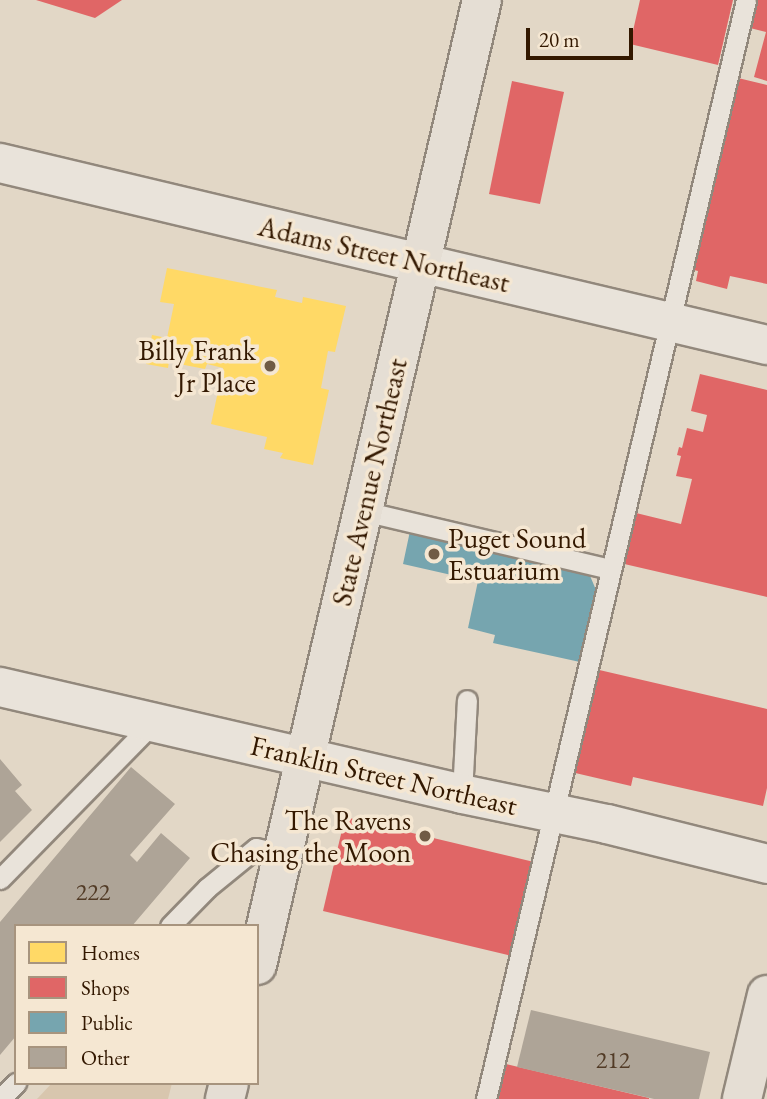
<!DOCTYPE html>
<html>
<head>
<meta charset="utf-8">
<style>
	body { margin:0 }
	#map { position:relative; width:767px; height:1099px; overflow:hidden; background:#e2d7c6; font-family:"EB Garamond",serif }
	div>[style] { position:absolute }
	.green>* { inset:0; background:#d8c6ae }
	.homes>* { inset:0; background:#ffd966 }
	.shops>* { inset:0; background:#e06666 }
	.public>* { inset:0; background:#76a5af }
	.building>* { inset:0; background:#aea497 }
	.roads { filter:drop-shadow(2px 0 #92887c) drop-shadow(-2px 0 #92887c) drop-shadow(0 2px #92887c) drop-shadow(0 -2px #92887c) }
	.service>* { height:19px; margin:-9.5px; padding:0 9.5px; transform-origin:9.5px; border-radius:9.5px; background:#e9e3da }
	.minor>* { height:38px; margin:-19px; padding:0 19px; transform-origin:19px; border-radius:19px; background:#e9e3da }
	.tertiary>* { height:38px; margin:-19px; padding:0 19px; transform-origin:19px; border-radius:19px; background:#e9e3da }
	.primary>* { height:38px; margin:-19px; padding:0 19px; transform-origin:19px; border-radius:19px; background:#e5ded4 }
	.dots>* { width:19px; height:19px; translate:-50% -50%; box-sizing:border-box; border:4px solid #f5e7d2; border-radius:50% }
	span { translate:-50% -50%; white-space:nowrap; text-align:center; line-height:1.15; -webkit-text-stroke:7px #f5e7d2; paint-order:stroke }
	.number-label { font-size:24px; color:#523b26 }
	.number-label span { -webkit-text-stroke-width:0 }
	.street-label { font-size:28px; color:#331800 }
	.poi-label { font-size:28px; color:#331800 }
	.right { translate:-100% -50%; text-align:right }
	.left { translate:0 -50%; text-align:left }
	.legend { position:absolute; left:14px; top:924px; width:245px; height:161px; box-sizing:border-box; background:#f5e7d2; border:2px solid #a7947e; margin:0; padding:9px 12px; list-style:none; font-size:21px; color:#331800 }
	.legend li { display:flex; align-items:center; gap:14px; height:35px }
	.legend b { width:35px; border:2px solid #a7947e }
	.scale { position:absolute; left:526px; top:28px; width:107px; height:32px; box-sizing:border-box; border:4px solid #331800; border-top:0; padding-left:9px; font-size:21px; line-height:24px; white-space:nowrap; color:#331800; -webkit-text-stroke:5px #f5e7d2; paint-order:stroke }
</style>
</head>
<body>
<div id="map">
	<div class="green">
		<i style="clip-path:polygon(52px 1083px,172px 1083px,168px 1099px,37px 1099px)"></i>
	</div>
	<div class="homes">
		<i style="clip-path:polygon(167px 268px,277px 290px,275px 297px,302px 303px,303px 297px,346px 306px,335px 352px,328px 351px,321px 388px,329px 390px,313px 465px,280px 458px,283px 453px,264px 449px,267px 437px,211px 424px,223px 368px,207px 364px,205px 369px,169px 362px,168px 368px,146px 364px,152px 335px,167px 338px,174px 304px,160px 302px)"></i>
	</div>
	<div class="shops">
		<i style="clip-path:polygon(36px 0,122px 0,95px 18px)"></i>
		<i style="clip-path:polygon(640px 0,733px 0,718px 65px,630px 44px)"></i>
		<i style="clip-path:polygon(752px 0,767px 0,767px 81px,754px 77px,766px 32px,746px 27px)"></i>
		<i style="clip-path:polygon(738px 78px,767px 85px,767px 284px,730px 276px,727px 289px,696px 281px,698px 271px,686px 268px,703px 195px,710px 197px)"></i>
		<i style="clip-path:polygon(512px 81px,564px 92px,540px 204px,489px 194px)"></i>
		<i style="clip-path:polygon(700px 374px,767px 390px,767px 597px,620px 563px,632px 512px,681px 524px,692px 479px,676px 476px,681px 456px,677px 455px,679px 447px,682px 448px,687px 428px,703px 432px,707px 415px,691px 411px)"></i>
		<i style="clip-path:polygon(595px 669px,767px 709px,767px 788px,763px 806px,633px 777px,631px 786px,571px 772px)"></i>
		<i style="clip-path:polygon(345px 817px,534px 862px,512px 956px,323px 911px)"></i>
		<i style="clip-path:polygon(506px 1064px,649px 1098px,649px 1099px,498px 1099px)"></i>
	</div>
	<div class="public">
		<i style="clip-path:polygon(410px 531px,588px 571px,596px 590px,580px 662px,493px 643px,495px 635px,468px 628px,478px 581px,403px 564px)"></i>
	</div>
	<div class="building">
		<i style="clip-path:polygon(0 759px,22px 785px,15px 791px,32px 810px,0 842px)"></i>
		<i style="clip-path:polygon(131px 767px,175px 804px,130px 855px,137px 862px,161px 833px,190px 858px,132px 926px,16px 926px,16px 1036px,0 1055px,0 922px)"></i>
		<i style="clip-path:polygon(531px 1010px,710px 1052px,699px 1099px,654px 1099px,517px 1067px)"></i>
	</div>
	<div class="roads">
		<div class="service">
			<i style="left:363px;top:511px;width:254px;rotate:13.2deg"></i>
			<i style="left:462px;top:794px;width:94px;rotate:-87deg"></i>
			<i style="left:0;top:879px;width:219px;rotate:-45.6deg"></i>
			<i style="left:170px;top:926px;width:53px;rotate:-45.8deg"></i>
			<i style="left:207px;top:888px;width:63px;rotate:-39.2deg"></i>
			<i style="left:256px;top:848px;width:28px;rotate:13deg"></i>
			<i style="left:0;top:1099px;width:23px;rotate:-45deg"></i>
			<i style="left:486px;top:1099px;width:1129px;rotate:-76.69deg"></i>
		</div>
		<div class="minor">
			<i style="left:0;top:163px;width:432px;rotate:13.4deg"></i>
			<i style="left:0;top:687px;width:474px;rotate:13deg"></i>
			<i style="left:462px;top:794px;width:148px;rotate:11.7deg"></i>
			<i style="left:607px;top:824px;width:165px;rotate:14deg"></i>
		</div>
		<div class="tertiary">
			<i style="left:420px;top:263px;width:357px;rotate:13.3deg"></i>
		</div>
		<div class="primary">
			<i style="left:257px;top:965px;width:991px;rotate:-76.88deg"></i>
			<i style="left:225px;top:1099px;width:16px;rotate:-76deg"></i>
			<i style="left:742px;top:1099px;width:107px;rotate:-76.5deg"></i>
		</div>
	</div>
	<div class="dots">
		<i style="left:270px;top:366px;background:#705b45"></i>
		<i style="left:434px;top:554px;background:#705b45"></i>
		<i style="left:425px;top:836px;background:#705b45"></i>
	</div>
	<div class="number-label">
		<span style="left:93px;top:892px">222</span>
		<span style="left:613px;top:1060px">212</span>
	</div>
	<div class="street-label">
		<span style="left:384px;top:254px;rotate:13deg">Adams Street Northeast</span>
		<span style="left:369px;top:482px;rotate:-77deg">State Avenue Northeast</span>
		<span style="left:384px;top:775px;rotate:13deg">Franklin Street Northeast</span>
	</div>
	<div class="poi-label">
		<span class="right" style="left:256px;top:366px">Billy Frank<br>Jr Place</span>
		<span class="left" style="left:448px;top:554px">Puget Sound<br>Estuarium</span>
		<span class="right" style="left:411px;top:836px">The Ravens<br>Chasing the Moon</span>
	</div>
	<ul class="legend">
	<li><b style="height:19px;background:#ffd966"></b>Homes</li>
	<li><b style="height:19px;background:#e06666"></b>Shops</li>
	<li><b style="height:19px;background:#76a5af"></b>Public</li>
	<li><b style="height:19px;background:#aea497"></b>Other</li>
	</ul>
	<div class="scale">20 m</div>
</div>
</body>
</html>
